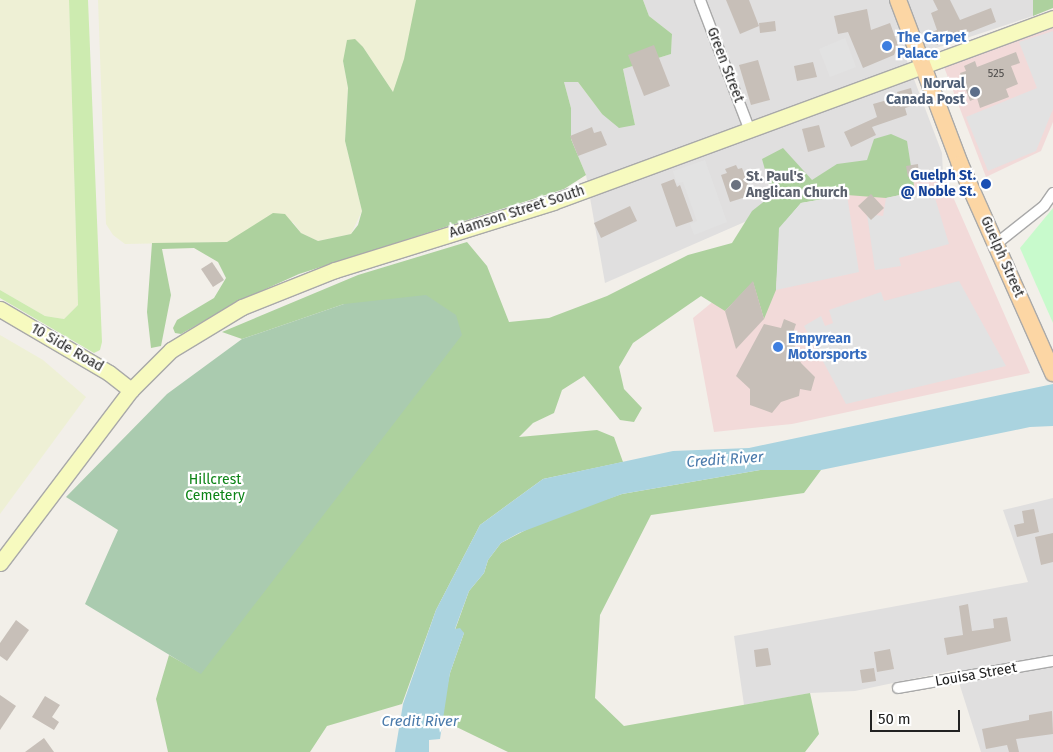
<!DOCTYPE html>
<html>
<head>
<meta charset="utf-8">
<style>
	body { margin:0 }
	#map { position:relative; width:1053px; height:752px; overflow:hidden; background:#f2efe9; font-family:"Fira Sans",sans-serif }
	div>[style] { position:absolute }
	.residential>* { inset:0; background:#e0dfdf }
	.commercial>* { inset:0; background:#f2dad9 }
	.farmland>* { inset:0; background:#eef0d5 }
	.grass>* { inset:0; background:#cdebb0 }
	.forest>* { inset:0; background:#add19e }
	.cemetery>* { inset:0; background:#aacbaf }
	.park>* { inset:0; background:#c8facc }
	.parking>* { inset:0; background:#e2e2e2 }
	.water>* { inset:0; background:#aad3df }
	.building>* { inset:0; background:#c7bfb8 }
	.roads { filter:drop-shadow(1px 0 #a9a9a9) drop-shadow(-1px 0 #a9a9a9) drop-shadow(0 1px #a9a9a9) drop-shadow(0 -1px #a9a9a9) }
	.street>* { height:10px; margin:-5px; padding:0 5px; transform-origin:5px; border-radius:5px; background:#fff }
	.secondary>* { height:15px; margin:-7.5px; padding:0 7.5px; transform-origin:7.5px; border-radius:7.5px; background:#f7fabf }
	.primary>* { height:16px; margin:-8px; padding:0 8px; transform-origin:8px; border-radius:8px; background:#fcd6a4 }
	.dots>* { width:14px; height:14px; translate:-50% -50%; box-sizing:border-box; border:2px solid #fff; border-radius:50% }
	span { translate:-50% -50%; white-space:nowrap; text-align:center; line-height:1.15; -webkit-text-stroke:4.5px #fff; paint-order:stroke }
	.number-label { font-size:11px; color:#4b4948 }
	.number-label span { -webkit-text-stroke-width:0 }
	.shop-label { font-size:14px; color:#366cbe; font-weight:700 }
	.left { translate:0 -50%; text-align:left }
	.street-label { font-size:14px; color:#222 }
	.service-label { font-size:14px; color:#4e5e75; font-weight:700 }
	.right { translate:-100% -50%; text-align:right }
	.transit-label { font-size:14px; color:#164399; font-weight:700 }
	.worship-label { font-size:14px; color:#5b616d; font-weight:700 }
	.park-label { font-size:14px; color:#0c8416 }
	.water-label { font-size:15px; color:#4a7aab; font-style:italic }
	.scale { position:absolute; left:870px; top:710px; width:90px; height:22px; box-sizing:border-box; border:2px solid #222; border-top:0; padding-left:6px; font-size:15px; line-height:18px; white-space:nowrap; color:#222; -webkit-text-stroke:4px #fff; paint-order:stroke }
</style>
</head>
<body>
<div id="map">
	<div class="residential">
		<i style="clip-path:polygon(643px 0,1033px 0,1033px 16px,906px 58px,942px 153px,943px 174px,838px 190px,788px 203px,605px 283px,586px 175px,571px 139px,571px 108px,564px 82px,578px 82px,602px 114px,635px 125px,623px 69px,671px 54px,672px 34px,649px 16px)"></i>
		<i style="clip-path:polygon(1053px 498px,1053px 752px,981px 752px,955px 670px,855px 691px,810px 693px,744px 705px,734px 636px,1028px 582px,1003px 510px)"></i>
	</div>
	<div class="commercial">
		<i style="clip-path:polygon(1053px 28px,1053px 122px,1041px 151px,986px 177px,944px 67px)"></i>
		<i style="clip-path:polygon(943px 174px,1030px 373px,792px 424px,714px 432px,693px 318px,749px 272px,838px 190px)"></i>
	</div>
	<div class="farmland">
		<i style="clip-path:polygon(0 0,69px 0,78px 305px,64px 319px,45px 316px,0 290px)"></i>
		<i style="clip-path:polygon(98px 0,517px 0,409px 116px,363px 47px,343px 61px,348px 88px,345px 141px,362px 211px,351px 234px,318px 241px,301px 233px,293px 222px,227px 242px,125px 244px,113px 235px,106px 224px)"></i>
		<i style="clip-path:polygon(0 335px,43px 360px,86px 397px,0 514px)"></i>
	</div>
	<div class="grass">
		<i style="clip-path:polygon(69px 0,88px 0,102px 342px,100px 350px,94px 353px,0 298px,0 290px,45px 316px,64px 319px,78px 305px)"></i>
	</div>
	<div class="forest">
		<i style="clip-path:polygon(416px 0,643px 0,649px 16px,672px 34px,671px 54px,623px 69px,635px 125px,619px 128px,602px 114px,578px 82px,564px 82px,571px 108px,571px 139px,586px 175px,564px 189px,299px 274px,241px 300px,181px 334px,175px 333px,173px 328px,177px 320px,214px 298px,226px 278px,218px 262px,194px 248px,162px 249px,171px 295px,161px 346px,151px 348px,147px 312px,152px 243px,227px 242px,273px 213px,285px 214px,301px 233px,318px 241px,351px 234px,358px 225px,362px 211px,345px 141px,348px 88px,343px 61px,347px 40px,355px 39px,363px 47px,393px 92px,404px 59px)"></i>
		<i style="clip-path:polygon(1033px 0,1053px 0,1053px 8px,1033px 16px)"></i>
		<i style="clip-path:polygon(891px 134px,907px 141px,915px 192px,886px 198px,847px 195px,801px 203px,780px 228px,776px 290px,764px 319px,753px 282px,725px 311px,701px 296px,633px 343px,619px 367px,624px 389px,642px 408px,634px 422px,620px 420px,584px 376px,562px 390px,554px 413px,533px 423px,519px 437px,597px 430px,614px 437px,623px 462px,543px 479px,480px 525px,436px 610px,402px 704px,327px 726px,310px 752px,168px 752px,156px 699px,169px 655px,201px 673px,344px 304px,242px 339px,222px 332px,358px 275px,467px 242px,487px 266px,509px 322px,549px 318px,607px 296px,688px 255px,732px 243px,752px 211px,772px 195px,762px 159px,783px 148px,812px 180px,837px 164px,867px 160px,874px 139px)"></i>
		<i style="clip-path:polygon(760px 470px,821px 470px,804px 493px,651px 515px,600px 615px,595px 698px,624px 726px,810px 693px,819px 734px,805px 752px,508px 752px,440px 719px,450px 673px,464px 633px,455px 630px,469px 591px,484px 573px,488px 560px,501px 543px,545px 520px,622px 494px)"></i>
	</div>
	<div class="cemetery">
		<i style="clip-path:polygon(426px 295px,456px 315px,462px 335px,201px 674px,85px 604px,118px 530px,66px 497px,167px 394px,242px 339px,344px 304px)"></i>
	</div>
	<div class="park">
		<i style="clip-path:polygon(1053px 208px,1053px 323px,1020px 248px)"></i>
	</div>
	<div class="parking">
		<i style="clip-path:polygon(1053px 31px,1053px 109px,1036px 151px,988px 171px,966px 117px,1037px 88px,1019px 42px)"></i>
		<i style="clip-path:polygon(845px 38px,856px 67px,830px 77px,819px 49px)"></i>
		<i style="clip-path:polygon(705px 160px,727px 222px,694px 235px,690px 224px,697px 221px,683px 182px,677px 183px,673px 171px)"></i>
		<i style="clip-path:polygon(932px 188px,949px 244px,899px 258px,901px 266px,875px 270px,867px 214px,883px 216px,886px 198px)"></i>
		<i style="clip-path:polygon(847px 195px,859px 272px,776px 290px,779px 228px,801px 203px)"></i>
		<i style="clip-path:polygon(959px 281px,1006px 366px,846px 404px,804px 326px,821px 316px,825px 326px,833px 323px,829px 310px,881px 292px,884px 301px)"></i>
	</div>
	<div class="water">
		<i style="clip-path:polygon(1053px 384px,1053px 426px,1030px 427px,821px 470px,760px 470px,622px 494px,519px 533px,501px 543px,488px 560px,484px 573px,469px 591px,455px 629px,460px 628px,464px 633px,450px 673px,440px 739px,429px 740px,429px 752px,395px 752px,403px 704px,436px 610px,480px 525px,543px 479px,673px 451px,749px 448px)"></i>
	</div>
	<div class="building">
		<i style="clip-path:polygon(726px 0,749px 0,759px 26px,740px 34px)"></i>
		<i style="clip-path:polygon(933px 0,950px 0,960px 20px,991px 8px,996px 22px,937px 45px,932px 32px,937px 30px,931px 13px,938px 10px)"></i>
		<i style="clip-path:polygon(867px 9px,871px 30px,890px 23px,898px 45px,894px 55px,863px 68px,848px 32px,838px 34px,834px 16px)"></i>
		<i style="clip-path:polygon(775px 21px,776px 31px,760px 33px,759px 23px)"></i>
		<i style="clip-path:polygon(654px 45px,670px 86px,644px 96px,628px 55px)"></i>
		<i style="clip-path:polygon(1016px 52px,1020px 63px,1011px 66px,1018px 84px,1006px 89px,1009px 97px,980px 108px,977px 98px,970px 101px,960px 73px,966px 71px,964px 66px,975px 61px,977px 67px)"></i>
		<i style="clip-path:polygon(758px 60px,770px 100px,751px 105px,739px 65px)"></i>
		<i style="clip-path:polygon(813px 62px,817px 77px,797px 81px,794px 66px)"></i>
		<i style="clip-path:polygon(911px 88px,915px 105px,905px 108px,907px 115px,872px 127px,876px 135px,851px 147px,844px 132px,877px 117px,873px 104px,898px 97px,897px 92px)"></i>
		<i style="clip-path:polygon(819px 125px,825px 147px,808px 152px,802px 129px)"></i>
		<i style="clip-path:polygon(592px 127px,594px 133px,601px 131px,607px 145px,578px 156px,570px 136px)"></i>
		<i style="clip-path:polygon(918px 164px,919px 176px,908px 177px,906px 166px)"></i>
		<i style="clip-path:polygon(736px 165px,738px 169px,742px 168px,752px 195px,730px 202px,721px 175px,727px 173px,725px 169px)"></i>
		<i style="clip-path:polygon(674px 179px,677px 187px,680px 185px,693px 221px,676px 227px,661px 184px)"></i>
		<i style="clip-path:polygon(871px 194px,884px 208px,871px 220px,858px 206px)"></i>
		<i style="clip-path:polygon(630px 206px,637px 221px,601px 238px,594px 223px)"></i>
		<i style="clip-path:polygon(212px 262px,224px 280px,213px 287px,201px 269px)"></i>
		<i style="clip-path:polygon(753px 281px,764px 319px,736px 349px,725px 311px)"></i>
		<i style="clip-path:polygon(784px 319px,796px 324px,791px 339px,798px 342px,795px 346px,801px 363px,815px 377px,811px 391px,800px 389px,799px 396px,781px 402px,772px 413px,750px 405px,750px 389px,736px 376px,764px 324px,781px 328px)"></i>
		<i style="clip-path:polygon(1034px 509px,1039px 532px,1017px 537px,1014px 525px,1024px 523px,1022px 511px)"></i>
		<i style="clip-path:polygon(1053px 533px,1053px 562px,1041px 565px,1035px 537px)"></i>
		<i style="clip-path:polygon(968px 604px,972px 631px,994px 628px,993px 619px,1007px 617px,1011px 641px,947px 655px,944px 638px,963px 635px,959px 606px)"></i>
		<i style="clip-path:polygon(16px 620px,29px 630px,7px 661px,0 656px,0 643px)"></i>
		<i style="clip-path:polygon(768px 648px,771px 665px,756px 667px,754px 650px)"></i>
		<i style="clip-path:polygon(890px 649px,894px 669px,877px 672px,874px 652px)"></i>
		<i style="clip-path:polygon(874px 668px,876px 681px,862px 683px,860px 670px)"></i>
		<i style="clip-path:polygon(0 695px,16px 706px,0 730px)"></i>
		<i style="clip-path:polygon(45px 696px,60px 705px,52px 717px,59px 722px,54px 730px,32px 717px)"></i>
		<i style="clip-path:polygon(1052px 711px,1053px 734px,1016px 739px,1019px 752px,1009px 752px,1007px 745px,986px 749px,982px 729px,1029px 720px,1029px 715px)"></i>
		<i style="clip-path:polygon(44px 738px,54px 752px,25px 752px)"></i>
	</div>
	<div class="roads">
		<div class="street">
			<i style="left:700px;top:0;width:140px;rotate:69.1deg"></i>
			<i style="left:996px;top:244px;width:61px;rotate:-38.4deg"></i>
			<i style="left:1044px;top:206px;width:16px;rotate:-55deg"></i>
			<i style="left:898px;top:688px;width:157px;rotate:-9.9deg"></i>
		</div>
		<div class="secondary">
			<i style="left:0;top:309px;width:126px;rotate:30.4deg"></i>
			<i style="left:109px;top:373px;width:28px;rotate:38deg"></i>
			<i style="left:0;top:563px;width:217px;rotate:-52.9deg"></i>
			<i style="left:131px;top:390px;width:57px;rotate:-45deg"></i>
			<i style="left:171px;top:350px;width:83px;rotate:-31.2deg"></i>
			<i style="left:242px;top:307px;width:100px;rotate:-21.7deg"></i>
			<i style="left:335px;top:270px;width:228px;rotate:-17.3deg"></i>
			<i style="left:553px;top:202px;width:533px;rotate:-20.2deg"></i>
		</div>
		<div class="primary">
			<i style="left:898px;top:0;width:175px;rotate:69.3deg"></i>
			<i style="left:960px;top:164px;width:229px;rotate:66deg"></i>
		</div>
	</div>
	<div class="dots">
		<i style="left:887px;top:46px;background:#3f7fe0"></i>
		<i style="left:975px;top:92px;background:#5c6f8a"></i>
		<i style="left:986px;top:184px;background:#1a4fb4"></i>
		<i style="left:736px;top:185px;background:#6b7280"></i>
		<i style="left:778px;top:347px;background:#3f7fe0"></i>
	</div>
	<div class="number-label">
		<span style="left:996px;top:74px">525</span>
	</div>
	<div class="shop-label">
		<span class="left" style="left:897px;top:46px">The Carpet<br>Palace</span>
		<span class="left" style="left:788px;top:347px">Empyrean<br>Motorsports</span>
	</div>
	<div class="street-label">
		<span style="left:725px;top:65px;rotate:69deg">Green Street</span>
		<span style="left:517px;top:212px;rotate:-18deg">Adamson Street South</span>
		<span style="left:1002px;top:257px;rotate:66deg">Guelph Street</span>
		<span style="left:67px;top:348px;rotate:30deg">10 Side Road</span>
		<span style="left:976px;top:675px;rotate:-10deg">Louisa Street</span>
	</div>
	<div class="service-label">
		<span class="right" style="left:965px;top:92px">Norval<br>Canada Post</span>
	</div>
	<div class="transit-label">
		<span class="right" style="left:976px;top:184px">Guelph St.<br>@ Noble St.</span>
	</div>
	<div class="worship-label">
		<span class="left" style="left:746px;top:185px">St. Paul's<br>Anglican Church</span>
	</div>
	<div class="park-label">
		<span style="left:215px;top:488px">Hillcrest<br>Cemetery</span>
	</div>
	<div class="water-label">
		<span style="left:725px;top:460px;rotate:-4deg">Credit River</span>
		<span style="left:420px;top:722px">Credit River</span>
	</div>
	<div class="scale">50 m</div>
</div>
</body>
</html>
